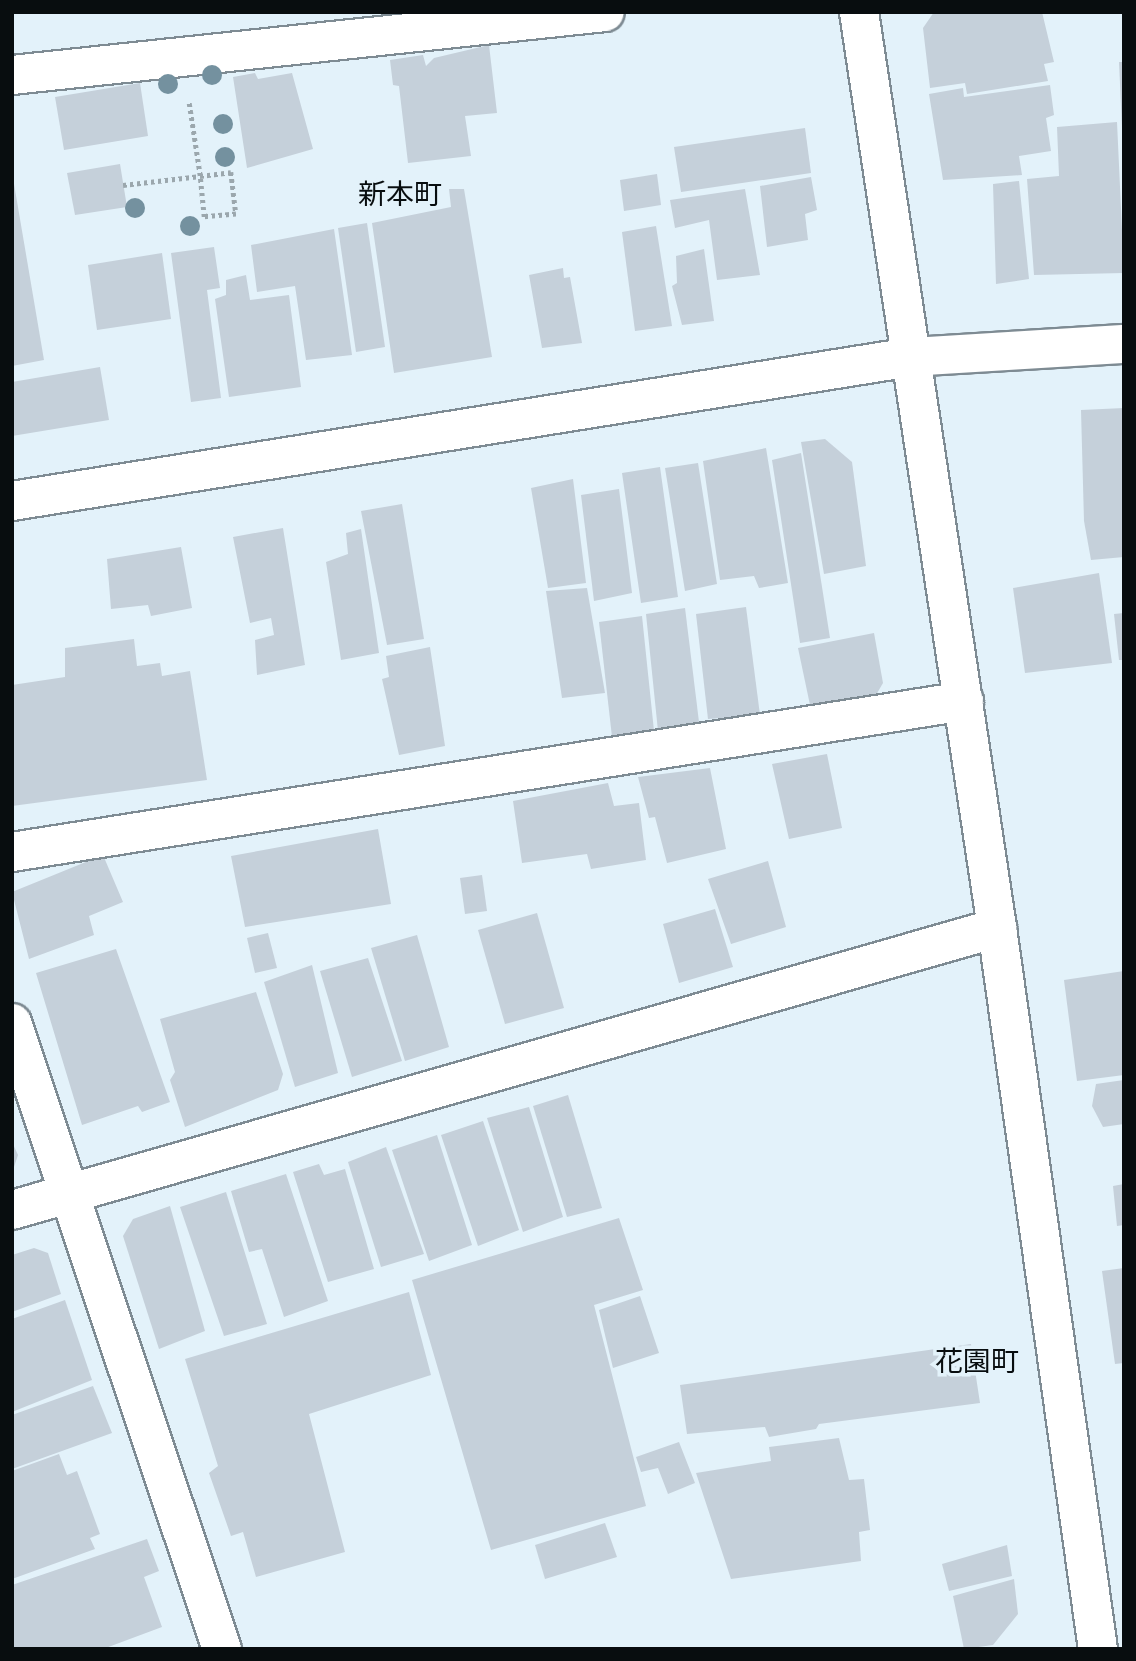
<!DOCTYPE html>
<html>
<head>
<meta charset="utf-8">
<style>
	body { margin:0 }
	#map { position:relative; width:1136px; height:1661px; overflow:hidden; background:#e3f2fa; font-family:Lora,"Noto Sans JP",serif }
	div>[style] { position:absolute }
	.building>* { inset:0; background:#c5d0da }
	.path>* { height:4.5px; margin-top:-2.25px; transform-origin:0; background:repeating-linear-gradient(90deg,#9ba7ad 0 3.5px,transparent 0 7px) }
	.roads { filter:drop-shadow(2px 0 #7e8b93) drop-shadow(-2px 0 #7e8b93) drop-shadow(0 2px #7e8b93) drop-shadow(0 -2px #7e8b93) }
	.street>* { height:38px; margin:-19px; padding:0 19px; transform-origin:19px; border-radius:19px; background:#fff }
	.trees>* { width:20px; height:20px; margin:-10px; border-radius:50%; background:#74919f }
	span { translate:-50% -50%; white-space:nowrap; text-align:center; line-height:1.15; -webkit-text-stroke:7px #e3f2fa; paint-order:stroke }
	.quarter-label { font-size:28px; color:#080d0f }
	.frame { position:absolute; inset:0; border:14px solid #080d0f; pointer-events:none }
</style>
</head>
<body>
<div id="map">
	<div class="building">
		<i style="clip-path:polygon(934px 12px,1042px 12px,1054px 62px,1044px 64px,1048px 81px,967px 94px,965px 83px,930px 88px,923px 28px)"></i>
		<i style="clip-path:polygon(489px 45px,497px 113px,465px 116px,471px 156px,408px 163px,399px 86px,393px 85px,390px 60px,423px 55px,426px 66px,434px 58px)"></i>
		<i style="clip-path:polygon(1119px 62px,1124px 62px,1124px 128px,1122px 128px)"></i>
		<i style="clip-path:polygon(255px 73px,258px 79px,292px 73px,313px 149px,247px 168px,233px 77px)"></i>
		<i style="clip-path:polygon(140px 83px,148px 136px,64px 150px,55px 97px)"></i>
		<i style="clip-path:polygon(1050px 85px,1054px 115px,1046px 118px,1051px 151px,1019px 156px,1022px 175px,943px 180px,929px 94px,963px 88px,964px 97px)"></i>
		<i style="clip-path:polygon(1117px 122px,1124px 273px,1034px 275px,1027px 179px,1059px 176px,1057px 127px)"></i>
		<i style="clip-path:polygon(805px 128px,811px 173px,681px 192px,674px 147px)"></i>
		<i style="clip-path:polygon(120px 164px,127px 207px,75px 215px,67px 173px)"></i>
		<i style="clip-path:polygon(12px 172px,44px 360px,12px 366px)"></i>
		<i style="clip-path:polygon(657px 174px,661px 205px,624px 211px,620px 180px)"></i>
		<i style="clip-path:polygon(811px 177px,817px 210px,805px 214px,808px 240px,767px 247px,760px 186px)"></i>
		<i style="clip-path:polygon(1019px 181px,1029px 279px,996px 284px,993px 184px)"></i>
		<i style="clip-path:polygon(449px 189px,464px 189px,492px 357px,394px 373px,372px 223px,451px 207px)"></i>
		<i style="clip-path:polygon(745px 189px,760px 275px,717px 280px,709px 220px,675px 228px,670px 200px)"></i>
		<i style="clip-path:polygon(367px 223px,385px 347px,356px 352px,338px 228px)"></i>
		<i style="clip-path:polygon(656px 226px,672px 326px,635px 331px,622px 232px)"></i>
		<i style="clip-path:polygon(334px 229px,352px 355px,306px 360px,295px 286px,257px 292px,251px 245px)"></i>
		<i style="clip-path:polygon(214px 247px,220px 288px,207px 290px,221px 398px,191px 402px,171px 253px)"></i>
		<i style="clip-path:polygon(704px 249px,714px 321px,682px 325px,672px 286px,677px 283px,676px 256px)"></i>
		<i style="clip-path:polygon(162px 253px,171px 319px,97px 330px,88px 265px)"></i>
		<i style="clip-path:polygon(563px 268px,564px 278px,570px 277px,582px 343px,542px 348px,529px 275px)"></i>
		<i style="clip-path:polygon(246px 275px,250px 300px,289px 295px,301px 387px,229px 397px,215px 299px,226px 295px,226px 280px)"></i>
		<i style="clip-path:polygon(100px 367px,109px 420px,12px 436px,12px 382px)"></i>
		<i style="clip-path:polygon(1124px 408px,1124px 557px,1091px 560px,1084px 521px,1081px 410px)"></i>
		<i style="clip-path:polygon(825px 439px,852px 462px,866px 566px,824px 574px,801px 442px)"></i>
		<i style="clip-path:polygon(766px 448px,788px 583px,759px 588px,754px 576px,720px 580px,703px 461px)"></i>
		<i style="clip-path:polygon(801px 453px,830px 638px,800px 643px,772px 460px)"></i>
		<i style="clip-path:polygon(698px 463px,717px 584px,685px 591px,665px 468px)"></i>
		<i style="clip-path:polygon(660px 467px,678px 597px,641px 603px,622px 473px)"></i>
		<i style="clip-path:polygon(573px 479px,586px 583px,548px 588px,531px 488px)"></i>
		<i style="clip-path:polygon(619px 489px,632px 593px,594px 601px,581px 495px)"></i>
		<i style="clip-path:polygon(402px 504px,424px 639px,387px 645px,361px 511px)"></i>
		<i style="clip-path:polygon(283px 528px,305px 665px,257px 675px,255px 640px,274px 635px,271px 618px,250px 623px,233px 537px)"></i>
		<i style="clip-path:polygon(361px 529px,379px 653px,341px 660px,326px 562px,348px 554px,346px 533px)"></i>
		<i style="clip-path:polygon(181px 547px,192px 608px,151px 616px,148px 605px,111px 609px,107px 559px)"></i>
		<i style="clip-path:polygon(1099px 573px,1112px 663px,1025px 673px,1013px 588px)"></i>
		<i style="clip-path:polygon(587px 588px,605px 693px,562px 698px,546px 591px)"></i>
		<i style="clip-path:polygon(746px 607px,760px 715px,708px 719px,696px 614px)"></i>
		<i style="clip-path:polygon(685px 608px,699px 722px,658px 731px,646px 614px)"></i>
		<i style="clip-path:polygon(1124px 613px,1124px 660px,1119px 660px,1114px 614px)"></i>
		<i style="clip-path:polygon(642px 616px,654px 731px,612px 737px,599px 622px)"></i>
		<i style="clip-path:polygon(874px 633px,883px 683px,876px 695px,810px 705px,798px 648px)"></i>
		<i style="clip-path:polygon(134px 639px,137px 666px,160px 663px,162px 676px,190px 671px,207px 780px,12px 806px,12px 685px,65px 677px,65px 648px)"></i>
		<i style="clip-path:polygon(430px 647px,445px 746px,399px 755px,382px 679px,389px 677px,386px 656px)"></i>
		<i style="clip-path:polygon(827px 754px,842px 828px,789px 839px,772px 764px)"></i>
		<i style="clip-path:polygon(710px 768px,726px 849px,667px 863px,655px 817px,649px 818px,638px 777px)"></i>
		<i style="clip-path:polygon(608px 783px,614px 806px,639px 803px,646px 860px,591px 869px,587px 854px,522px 863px,513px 801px)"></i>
		<i style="clip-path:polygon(378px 829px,391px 904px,245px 927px,231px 856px)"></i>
		<i style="clip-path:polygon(103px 855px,123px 902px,89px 916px,94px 935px,29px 959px,12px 892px)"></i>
		<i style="clip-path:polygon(768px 861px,786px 927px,731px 944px,708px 879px)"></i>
		<i style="clip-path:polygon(482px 875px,487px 911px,465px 914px,460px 878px)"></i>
		<i style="clip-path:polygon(715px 909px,733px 967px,679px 983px,663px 924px)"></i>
		<i style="clip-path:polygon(537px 913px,564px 1008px,505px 1024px,478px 930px)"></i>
		<i style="clip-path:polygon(268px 933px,277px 968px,255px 973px,247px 938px)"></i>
		<i style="clip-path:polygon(417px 935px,449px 1047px,405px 1061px,371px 948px)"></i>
		<i style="clip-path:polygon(116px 949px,170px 1102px,142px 1112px,138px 1106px,82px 1125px,36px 973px)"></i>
		<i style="clip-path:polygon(368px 958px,402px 1061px,352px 1077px,320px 971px)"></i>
		<i style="clip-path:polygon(312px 965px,338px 1073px,295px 1087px,264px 982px)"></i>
		<i style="clip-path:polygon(1124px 971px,1124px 1075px,1077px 1081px,1064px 980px)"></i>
		<i style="clip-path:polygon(256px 992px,283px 1074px,278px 1090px,185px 1127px,170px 1080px,175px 1072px,160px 1019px)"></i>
		<i style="clip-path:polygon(1124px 1080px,1124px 1124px,1103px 1127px,1092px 1106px,1096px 1084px)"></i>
		<i style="clip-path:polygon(568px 1095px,602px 1208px,567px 1217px,533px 1106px)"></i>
		<i style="clip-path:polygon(529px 1107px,563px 1217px,523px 1232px,487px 1118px)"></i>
		<i style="clip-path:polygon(483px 1121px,519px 1230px,478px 1246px,441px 1135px)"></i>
		<i style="clip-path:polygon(437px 1135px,472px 1245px,429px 1261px,392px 1150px)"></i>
		<i style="clip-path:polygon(12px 1142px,18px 1155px,13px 1170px,12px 1170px)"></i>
		<i style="clip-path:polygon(386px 1147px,424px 1254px,381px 1267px,348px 1162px)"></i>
		<i style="clip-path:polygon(319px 1164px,324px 1175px,345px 1169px,374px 1269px,328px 1282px,293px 1172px)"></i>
		<i style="clip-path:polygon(286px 1174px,328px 1301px,284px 1317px,262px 1249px,249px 1252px,231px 1191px)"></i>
		<i style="clip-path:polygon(1124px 1184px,1124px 1225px,1117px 1226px,1113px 1186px)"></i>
		<i style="clip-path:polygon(226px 1192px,267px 1324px,224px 1336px,180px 1207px)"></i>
		<i style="clip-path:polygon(170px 1206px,205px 1331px,159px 1349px,123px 1236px,133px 1219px)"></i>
		<i style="clip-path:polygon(619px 1218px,643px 1290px,594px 1305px,646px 1506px,491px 1550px,412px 1280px)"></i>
		<i style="clip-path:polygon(34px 1248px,48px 1253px,61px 1294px,12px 1312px,12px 1255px)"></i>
		<i style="clip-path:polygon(1124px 1268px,1124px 1363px,1115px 1364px,1102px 1271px)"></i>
		<i style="clip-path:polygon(409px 1292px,431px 1375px,309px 1414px,345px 1552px,256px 1577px,243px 1532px,231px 1536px,209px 1473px,218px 1466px,185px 1359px)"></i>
		<i style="clip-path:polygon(640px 1296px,659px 1353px,613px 1368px,599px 1310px)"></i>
		<i style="clip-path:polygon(65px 1300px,92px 1380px,12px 1412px,12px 1319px)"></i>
		<i style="clip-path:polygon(971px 1344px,980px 1403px,819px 1424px,816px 1429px,769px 1437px,765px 1427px,687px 1434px,680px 1385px)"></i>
		<i style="clip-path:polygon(93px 1386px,112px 1433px,12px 1469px,12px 1415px)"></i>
		<i style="clip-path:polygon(839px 1438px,849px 1480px,864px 1479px,870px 1530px,859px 1532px,861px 1561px,731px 1579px,696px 1473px,771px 1461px,769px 1447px)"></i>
		<i style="clip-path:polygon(679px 1442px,695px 1483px,668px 1494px,658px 1468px,641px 1472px,636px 1457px)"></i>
		<i style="clip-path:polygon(59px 1454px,67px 1475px,77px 1471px,100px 1534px,90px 1538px,95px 1549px,12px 1579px,12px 1471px)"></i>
		<i style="clip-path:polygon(605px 1523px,617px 1557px,545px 1579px,535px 1545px)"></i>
		<i style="clip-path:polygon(147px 1539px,159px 1571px,144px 1577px,162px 1627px,103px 1649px,12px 1649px,12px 1585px)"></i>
		<i style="clip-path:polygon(1007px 1545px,1012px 1576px,949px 1591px,942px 1564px)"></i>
		<i style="clip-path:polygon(1014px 1579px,1018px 1614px,993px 1645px,964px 1649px,953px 1596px)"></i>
	</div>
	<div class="path">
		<i style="left:231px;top:172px;width:42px;rotate:83.2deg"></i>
		<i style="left:236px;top:214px;width:32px;rotate:175deg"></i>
		<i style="left:204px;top:217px;width:41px;rotate:-95.6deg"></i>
		<i style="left:200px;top:176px;width:31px;rotate:-7deg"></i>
		<i style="left:123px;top:185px;width:78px;rotate:-6.7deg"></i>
		<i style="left:200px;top:176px;width:74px;rotate:-98.6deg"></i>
	</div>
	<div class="roads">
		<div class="street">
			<i style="left:859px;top:12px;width:926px;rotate:81.43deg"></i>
			<i style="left:997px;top:928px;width:728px;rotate:82.03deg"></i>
			<i style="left:12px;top:75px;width:596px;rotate:-6.06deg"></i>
			<i style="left:12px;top:501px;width:910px;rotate:-9.1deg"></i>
			<i style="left:911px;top:357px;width:213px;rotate:-3.5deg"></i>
			<i style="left:12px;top:852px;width:964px;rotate:-9.01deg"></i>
			<i style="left:12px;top:1023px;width:660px;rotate:71.46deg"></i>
			<i style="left:12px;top:1210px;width:1025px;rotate:-15.98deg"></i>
		</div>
	</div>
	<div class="trees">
		<i style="left:212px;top:75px"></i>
		<i style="left:168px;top:84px"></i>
		<i style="left:223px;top:124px"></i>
		<i style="left:225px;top:157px"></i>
		<i style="left:135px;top:208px"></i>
		<i style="left:190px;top:226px"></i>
	</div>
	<div class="quarter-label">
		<span style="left:400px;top:194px">新本町</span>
		<span style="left:977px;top:1361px">花園町</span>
	</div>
	<div class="frame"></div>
</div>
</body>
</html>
